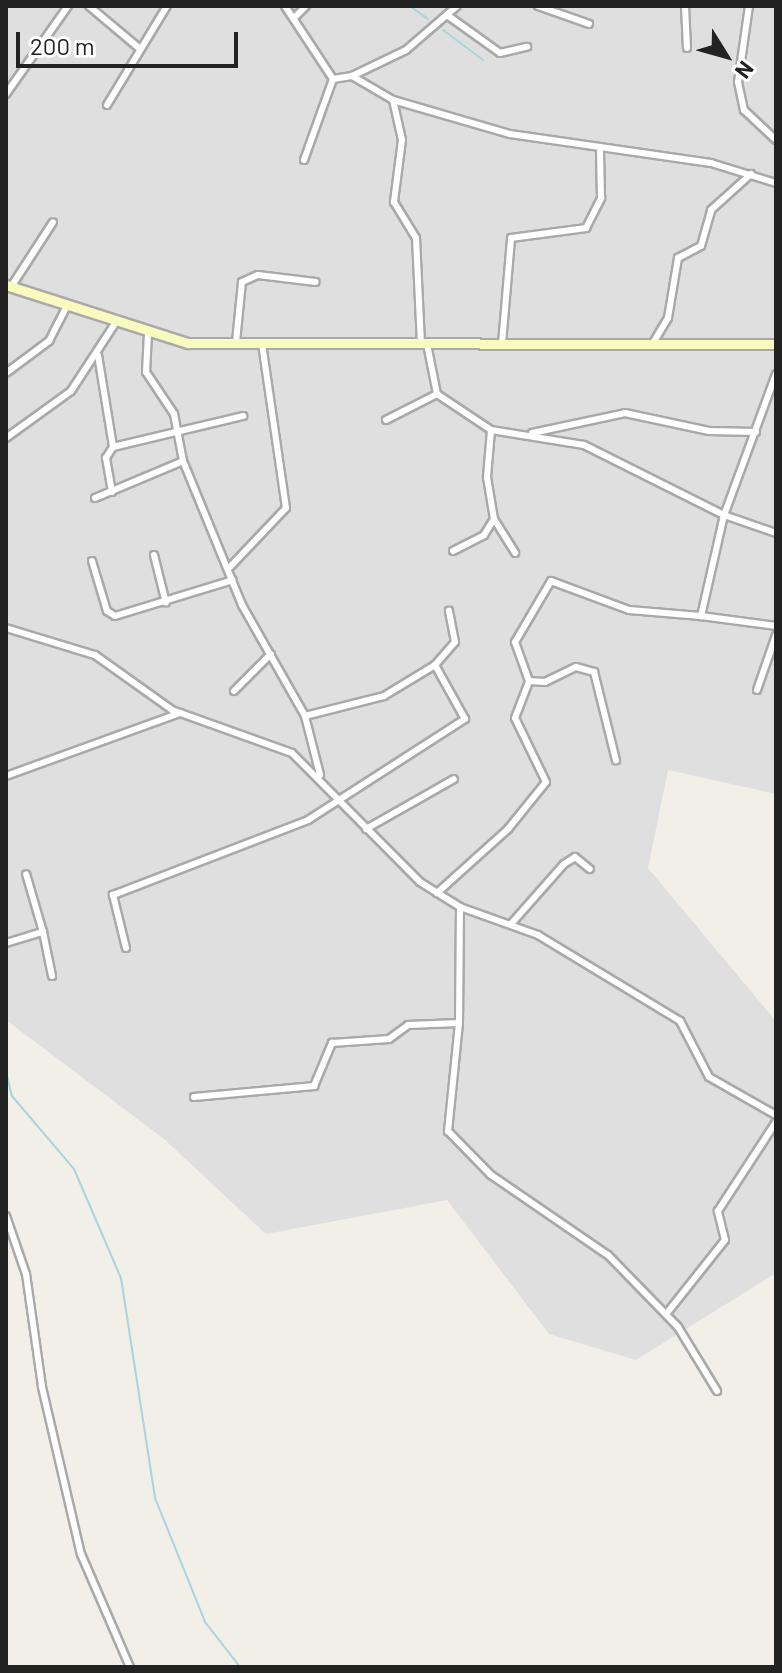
<!DOCTYPE html>
<html>
<head>
<meta charset="utf-8">
<style>
	body { margin:0 }
	#map { position:relative; width:782px; height:1673px; overflow:hidden; background:#f2efe9; font-family:Barlow,sans-serif }
	div>[style] { position:absolute }
	.residential>* { inset:0; background:#e0dfdf }
	.stream>* { height:2px; margin:-1px; padding:0 1px; transform-origin:1px; border-radius:1px; background:#a9d4df }
	.roads { filter:drop-shadow(2px 0 #a9a9a9) drop-shadow(-2px 0 #a9a9a9) drop-shadow(0 2px #a9a9a9) drop-shadow(0 -2px #a9a9a9) }
	.street>* { height:6px; margin:-3px; padding:0 3px; transform-origin:3px; border-radius:3px; background:#fff }
	.secondary>* { height:9px; margin:-4.5px; padding:0 4.5px; transform-origin:4.5px; border-radius:4.5px; background:#f8fabe }
	span { translate:-50% -50%; white-space:nowrap; text-align:center; line-height:1.15; -webkit-text-stroke:6px #fff; paint-order:stroke }
	.frame { position:absolute; inset:0; border:8px solid #222; pointer-events:none }
	.north { position:absolute; left:686px; top:16px; width:80px; height:80px; -webkit-text-stroke:6px #fff; paint-order:stroke; rotate:127deg; font-size:22px; font-weight:700; line-height:32px; text-align:center; color:#222 }
	.north::after { content:''; display:block; margin:auto; width:28px; height:36px; background:#222; clip-path:polygon(50% 0,100% 100%,50% 72%,0 100%) }
	.scale { position:absolute; left:16px; top:32px; width:222px; height:36px; box-sizing:border-box; border:4px solid #222; border-top:0; padding-left:10px; font-size:24px; line-height:28px; white-space:nowrap; color:#222; -webkit-text-stroke:6px #fff; paint-order:stroke }
</style>
</head>
<body>
<div id="map">
	<div class="residential">
		<i style="clip-path:polygon(6px 6px,776px 6px,776px 794px,668px 770px,648px 868px,776px 1021px,776px 1273px,636px 1360px,549px 1334px,447px 1200px,266px 1234px,164px 1139px,6px 1020px)"></i>
	</div>
	<div class="stream">
		<i style="left:410px;top:6px;width:22px;rotate:36deg"></i>
		<i style="left:443px;top:30px;width:50px;rotate:36.9deg"></i>
		<i style="left:6px;top:1071px;width:26px;rotate:77deg"></i>
		<i style="left:12px;top:1096px;width:96px;rotate:49.7deg"></i>
		<i style="left:74px;top:1169px;width:119px;rotate:66.7deg"></i>
		<i style="left:121px;top:1278px;width:223px;rotate:81.2deg"></i>
		<i style="left:155px;top:1498px;width:134px;rotate:68deg"></i>
		<i style="left:205px;top:1622px;width:57px;rotate:52.1deg"></i>
	</div>
	<div class="roads">
		<div class="street">
			<i style="left:89px;top:6px;width:67px;rotate:40.1deg"></i>
			<i style="left:285px;top:6px;width:87px;rotate:56.7deg"></i>
			<i style="left:538px;top:6px;width:54px;rotate:19.4deg"></i>
			<i style="left:685px;top:6px;width:42px;rotate:87.3deg"></i>
			<i style="left:749px;top:6px;width:77px;rotate:98.2deg"></i>
			<i style="left:738px;top:82px;width:29px;rotate:78deg"></i>
			<i style="left:744px;top:110px;width:44px;rotate:43.2deg"></i>
			<i style="left:447px;top:15px;width:65px;rotate:35.6deg"></i>
			<i style="left:500px;top:53px;width:28px;rotate:-13deg"></i>
			<i style="left:295px;top:17px;width:16px;rotate:-45deg"></i>
			<i style="left:352px;top:76px;width:60px;rotate:-25.7deg"></i>
			<i style="left:406px;top:50px;width:67px;rotate:-40.8deg"></i>
			<i style="left:6px;top:94px;width:108px;rotate:-54.8deg"></i>
			<i style="left:393px;top:100px;width:122px;rotate:16.2deg"></i>
			<i style="left:510px;top:134px;width:203px;rotate:8.2deg"></i>
			<i style="left:711px;top:163px;width:68px;rotate:17.1deg"></i>
			<i style="left:107px;top:105px;width:116px;rotate:-58.8deg"></i>
			<i style="left:304px;top:160px;width:86px;rotate:-70.3deg"></i>
			<i style="left:333px;top:79px;width:19px;rotate:-9deg"></i>
			<i style="left:352px;top:76px;width:48px;rotate:30.3deg"></i>
			<i style="left:393px;top:100px;width:41px;rotate:77.3deg"></i>
			<i style="left:402px;top:140px;width:63px;rotate:97.4deg"></i>
			<i style="left:394px;top:202px;width:42px;rotate:58.6deg"></i>
			<i style="left:416px;top:238px;width:107px;rotate:87.3deg"></i>
			<i style="left:11px;top:287px;width:77px;rotate:-57.1deg"></i>
			<i style="left:236px;top:342px;width:60px;rotate:-84.3deg"></i>
			<i style="left:242px;top:282px;width:17px;rotate:-24deg"></i>
			<i style="left:258px;top:275px;width:58px;rotate:6.9deg"></i>
			<i style="left:653px;top:343px;width:29px;rotate:-59deg"></i>
			<i style="left:668px;top:318px;width:61px;rotate:-80.5deg"></i>
			<i style="left:678px;top:258px;width:26px;rotate:-28deg"></i>
			<i style="left:701px;top:246px;width:37px;rotate:-74deg"></i>
			<i style="left:711px;top:210px;width:54px;rotate:-42deg"></i>
			<i style="left:427px;top:344px;width:51px;rotate:78.7deg"></i>
			<i style="left:437px;top:394px;width:65px;rotate:33.7deg"></i>
			<i style="left:491px;top:430px;width:94px;rotate:9.2deg"></i>
			<i style="left:584px;top:445px;width:157px;rotate:26.6deg"></i>
			<i style="left:724px;top:515px;width:104px;rotate:102.8deg"></i>
			<i style="left:701px;top:616px;width:72px;rotate:-175.2deg"></i>
			<i style="left:629px;top:610px;width:83px;rotate:-159.6deg"></i>
			<i style="left:551px;top:581px;width:71px;rotate:120.5deg"></i>
			<i style="left:515px;top:642px;width:41px;rotate:70.3deg"></i>
			<i style="left:529px;top:681px;width:16px;rotate:4deg"></i>
			<i style="left:545px;top:682px;width:34px;rotate:-26deg"></i>
			<i style="left:576px;top:667px;width:19px;rotate:16deg"></i>
			<i style="left:594px;top:672px;width:91px;rotate:76deg"></i>
			<i style="left:502px;top:344px;width:106px;rotate:-85.1deg"></i>
			<i style="left:511px;top:238px;width:76px;rotate:-7.6deg"></i>
			<i style="left:586px;top:228px;width:34px;rotate:-63deg"></i>
			<i style="left:601px;top:198px;width:46px;rotate:-91.2deg"></i>
			<i style="left:98px;top:355px;width:93px;rotate:80.7deg"></i>
			<i style="left:113px;top:447px;width:134px;rotate:-13.4deg"></i>
			<i style="left:6px;top:373px;width:54px;rotate:-36.7deg"></i>
			<i style="left:49px;top:341px;width:37px;rotate:-63deg"></i>
			<i style="left:776px;top:374px;width:150px;rotate:110.2deg"></i>
			<i style="left:724px;top:515px;width:55px;rotate:19.1deg"></i>
			<i style="left:386px;top:420px;width:57px;rotate:-27deg"></i>
			<i style="left:532px;top:433px;width:95px;rotate:-12.1deg"></i>
			<i style="left:625px;top:413px;width:86px;rotate:12.1deg"></i>
			<i style="left:709px;top:431px;width:47px;rotate:1.2deg"></i>
			<i style="left:6px;top:438px;width:80px;rotate:-35.9deg"></i>
			<i style="left:71px;top:391px;width:79px;rotate:-56.9deg"></i>
			<i style="left:183px;top:461px;width:156px;rotate:67.7deg"></i>
			<i style="left:242px;top:605px;width:128px;rotate:60.4deg"></i>
			<i style="left:305px;top:716px;width:61px;rotate:75.7deg"></i>
			<i style="left:112px;top:492px;width:35px;rotate:-100deg"></i>
			<i style="left:106px;top:458px;width:13px;rotate:-58deg"></i>
			<i style="left:95px;top:498px;width:95px;rotate:-22.8deg"></i>
			<i style="left:183px;top:461px;width:48px;rotate:-100.8deg"></i>
			<i style="left:174px;top:414px;width:50px;rotate:-123.7deg"></i>
			<i style="left:146px;top:372px;width:37px;rotate:-87deg"></i>
			<i style="left:494px;top:519px;width:40px;rotate:58deg"></i>
			<i style="left:453px;top:551px;width:35px;rotate:-27deg"></i>
			<i style="left:484px;top:535px;width:19px;rotate:-58deg"></i>
			<i style="left:494px;top:519px;width:43px;rotate:-99.5deg"></i>
			<i style="left:487px;top:477px;width:47px;rotate:-85.1deg"></i>
			<i style="left:154px;top:555px;width:49px;rotate:76deg"></i>
			<i style="left:92px;top:561px;width:52px;rotate:73.3deg"></i>
			<i style="left:107px;top:611px;width:9px;rotate:32deg"></i>
			<i style="left:115px;top:616px;width:123px;rotate:-17deg"></i>
			<i style="left:230px;top:567px;width:81px;rotate:-46.5deg"></i>
			<i style="left:286px;top:508px;width:167px;rotate:-98.3deg"></i>
			<i style="left:701px;top:616px;width:76px;rotate:7.6deg"></i>
			<i style="left:6px;top:628px;width:93px;rotate:16.9deg"></i>
			<i style="left:95px;top:655px;width:95px;rotate:35.5deg"></i>
			<i style="left:172px;top:710px;width:127px;rotate:19.7deg"></i>
			<i style="left:292px;top:753px;width:182px;rotate:45.2deg"></i>
			<i style="left:420px;top:882px;width:47px;rotate:32deg"></i>
			<i style="left:460px;top:907px;width:83px;rotate:19.7deg"></i>
			<i style="left:538px;top:935px;width:166px;rotate:31.2deg"></i>
			<i style="left:680px;top:1021px;width:63px;rotate:62.6deg"></i>
			<i style="left:709px;top:1077px;width:77px;rotate:29.6deg"></i>
			<i style="left:757px;top:690px;width:58px;rotate:-70.9deg"></i>
			<i style="left:234px;top:691px;width:52px;rotate:-45deg"></i>
			<i style="left:305px;top:716px;width:81px;rotate:-14.2deg"></i>
			<i style="left:384px;top:696px;width:60px;rotate:-31.3deg"></i>
			<i style="left:435px;top:665px;width:30px;rotate:-49deg"></i>
			<i style="left:455px;top:642px;width:32px;rotate:-101deg"></i>
			<i style="left:6px;top:776px;width:185px;rotate:-19.9deg"></i>
			<i style="left:366px;top:829px;width:101px;rotate:-29.6deg"></i>
			<i style="left:437px;top:893px;width:96px;rotate:-42deg"></i>
			<i style="left:508px;top:829px;width:60px;rotate:-51deg"></i>
			<i style="left:546px;top:782px;width:71px;rotate:-115.8deg"></i>
			<i style="left:515px;top:718px;width:40px;rotate:-69deg"></i>
			<i style="left:511px;top:924px;width:80px;rotate:-48.5deg"></i>
			<i style="left:564px;top:864px;width:13px;rotate:-32deg"></i>
			<i style="left:575px;top:857px;width:19px;rotate:39deg"></i>
			<i style="left:43px;top:932px;width:45px;rotate:78.4deg"></i>
			<i style="left:6px;top:943px;width:39px;rotate:-17deg"></i>
			<i style="left:43px;top:932px;width:60px;rotate:-106.3deg"></i>
			<i style="left:126px;top:948px;width:55px;rotate:-103.8deg"></i>
			<i style="left:113px;top:895px;width:209px;rotate:-21deg"></i>
			<i style="left:308px;top:820px;width:187px;rotate:-32.8deg"></i>
			<i style="left:465px;top:719px;width:62px;rotate:-119.1deg"></i>
			<i style="left:459px;top:1023px;width:109px;rotate:95.8deg"></i>
			<i style="left:448px;top:1131px;width:62px;rotate:45.7deg"></i>
			<i style="left:491px;top:1175px;width:142px;rotate:34.4deg"></i>
			<i style="left:608px;top:1255px;width:100px;rotate:45.8deg"></i>
			<i style="left:678px;top:1327px;width:75px;rotate:58.6deg"></i>
			<i style="left:194px;top:1097px;width:121px;rotate:-5.2deg"></i>
			<i style="left:314px;top:1086px;width:47px;rotate:-67.3deg"></i>
			<i style="left:332px;top:1043px;width:57px;rotate:-4deg"></i>
			<i style="left:389px;top:1039px;width:24px;rotate:-36deg"></i>
			<i style="left:408px;top:1025px;width:51px;rotate:-2.2deg"></i>
			<i style="left:459px;top:1023px;width:116px;rotate:-89.5deg"></i>
			<i style="left:6px;top:1216px;width:61px;rotate:71deg"></i>
			<i style="left:26px;top:1274px;width:114px;rotate:81.9deg"></i>
			<i style="left:42px;top:1387px;width:171px;rotate:76.9deg"></i>
			<i style="left:81px;top:1554px;width:123px;rotate:66.6deg"></i>
			<i style="left:667px;top:1313px;width:93px;rotate:-51.5deg"></i>
			<i style="left:725px;top:1240px;width:30px;rotate:-104deg"></i>
			<i style="left:718px;top:1211px;width:106px;rotate:-56.9deg"></i>
		</div>
		<div class="secondary">
			<i style="left:6px;top:285px;width:191px;rotate:17.7deg"></i>
			<i style="left:188px;top:343px;width:588px;rotate:0.1deg"></i>
		</div>
	</div>
	<div class="frame"></div>
	<div class="north">N</div>
	<div class="scale">200 m</div>
</div>
</body>
</html>
